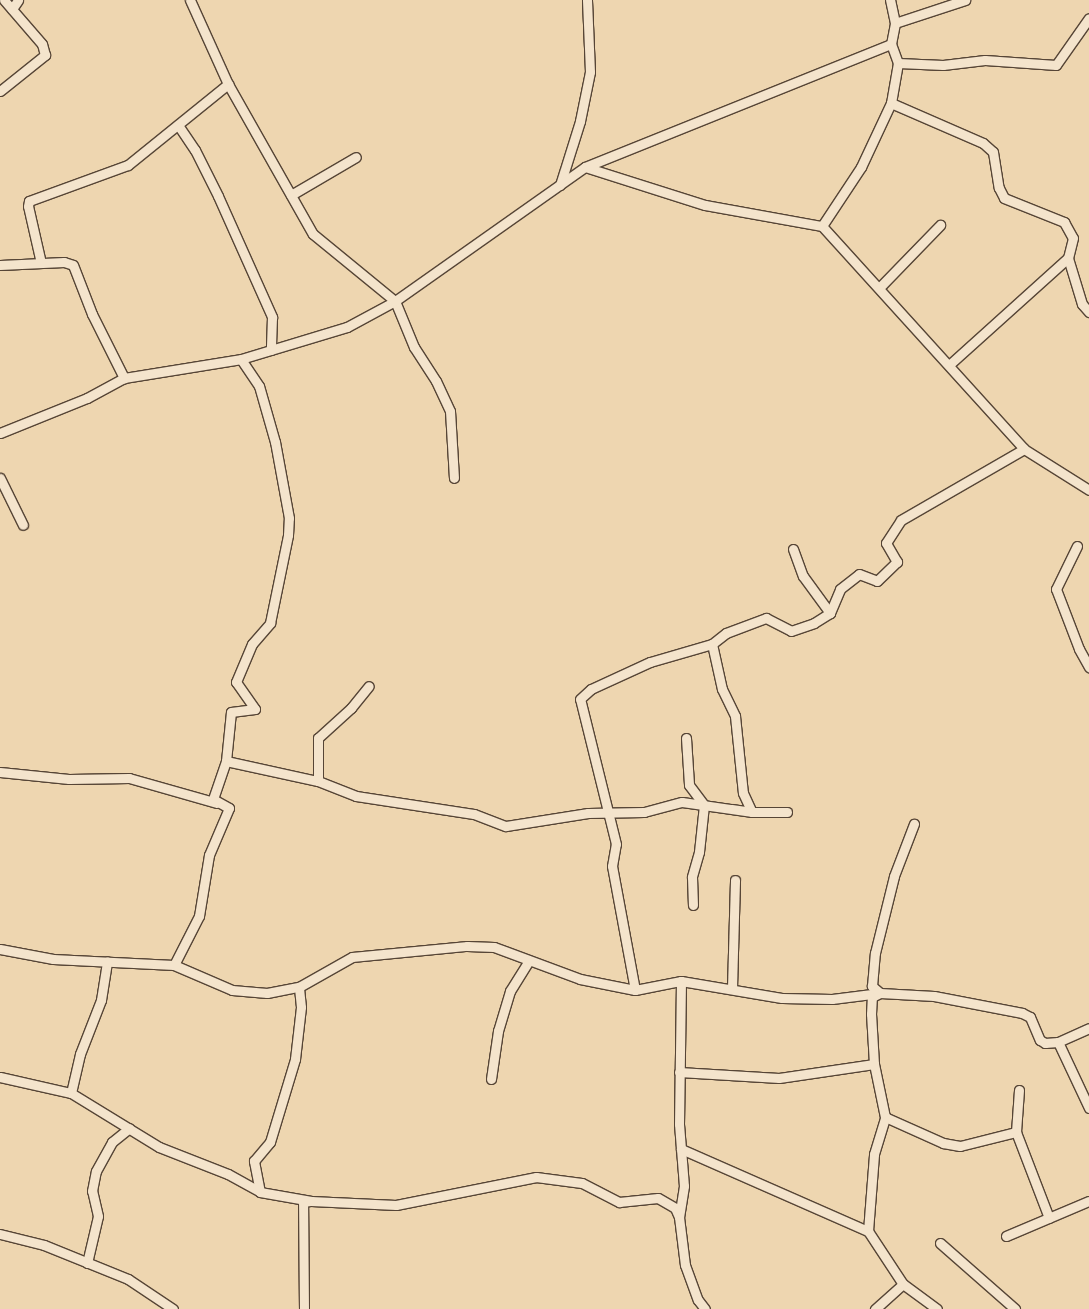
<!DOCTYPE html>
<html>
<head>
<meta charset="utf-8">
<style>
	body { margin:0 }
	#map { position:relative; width:1089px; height:1309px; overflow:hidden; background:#eed6b0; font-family:Vollkorn,serif }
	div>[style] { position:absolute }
	.roads { filter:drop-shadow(1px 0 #564536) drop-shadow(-1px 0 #564536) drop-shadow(0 1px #564536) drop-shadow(0 -1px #564536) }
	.minor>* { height:9px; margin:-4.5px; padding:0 4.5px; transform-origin:4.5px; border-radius:4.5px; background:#f4e4cc }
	span { translate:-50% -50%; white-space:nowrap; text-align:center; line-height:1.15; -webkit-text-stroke:4px #f4e4cc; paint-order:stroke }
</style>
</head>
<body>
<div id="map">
	<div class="roads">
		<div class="minor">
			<i style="left:190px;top:0;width:92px;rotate:65.7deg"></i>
			<i style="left:228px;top:84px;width:172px;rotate:60.5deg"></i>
			<i style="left:313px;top:234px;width:106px;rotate:39.3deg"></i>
			<i style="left:395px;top:301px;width:50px;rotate:67.6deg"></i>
			<i style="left:414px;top:347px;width:40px;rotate:57.1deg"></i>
			<i style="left:436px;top:381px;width:33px;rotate:65deg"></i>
			<i style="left:450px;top:411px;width:67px;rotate:86.6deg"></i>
			<i style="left:12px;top:9px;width:11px;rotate:-56deg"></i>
			<i style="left:895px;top:23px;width:74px;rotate:-18.2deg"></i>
			<i style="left:898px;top:63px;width:45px;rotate:2.5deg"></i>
			<i style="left:943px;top:65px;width:42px;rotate:-6.8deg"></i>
			<i style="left:985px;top:60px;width:71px;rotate:4deg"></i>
			<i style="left:1056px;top:65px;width:57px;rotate:-54.9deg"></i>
			<i style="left:0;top:91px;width:58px;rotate:-38.7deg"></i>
			<i style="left:45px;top:55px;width:11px;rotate:-105deg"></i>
			<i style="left:42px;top:44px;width:58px;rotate:-130.8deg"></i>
			<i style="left:891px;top:103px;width:100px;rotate:23.5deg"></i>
			<i style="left:983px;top:143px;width:13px;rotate:42deg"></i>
			<i style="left:993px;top:152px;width:36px;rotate:81deg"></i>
			<i style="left:999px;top:188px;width:11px;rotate:63deg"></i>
			<i style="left:1004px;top:198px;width:65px;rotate:21.8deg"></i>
			<i style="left:1064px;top:222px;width:18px;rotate:61deg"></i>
			<i style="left:1073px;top:238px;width:21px;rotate:104deg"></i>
			<i style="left:1068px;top:258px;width:48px;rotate:73.1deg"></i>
			<i style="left:1082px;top:304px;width:11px;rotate:49deg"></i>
			<i style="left:178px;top:125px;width:30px;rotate:56deg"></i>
			<i style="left:195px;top:150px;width:51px;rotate:63.4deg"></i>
			<i style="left:218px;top:196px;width:133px;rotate:65.9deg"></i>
			<i style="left:272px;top:317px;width:33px;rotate:92deg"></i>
			<i style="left:585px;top:167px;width:126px;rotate:17.6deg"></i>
			<i style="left:705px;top:205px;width:119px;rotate:10.2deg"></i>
			<i style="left:822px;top:226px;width:301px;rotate:47.8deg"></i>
			<i style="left:1024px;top:449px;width:77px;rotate:32.2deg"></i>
			<i style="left:560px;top:185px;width:67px;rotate:-72.6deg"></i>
			<i style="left:580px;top:121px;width:50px;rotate:-78.5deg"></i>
			<i style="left:590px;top:72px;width:72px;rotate:-92.4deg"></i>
			<i style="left:291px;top:195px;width:75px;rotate:-30.3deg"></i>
			<i style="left:822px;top:226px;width:71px;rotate:-56.5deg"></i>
			<i style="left:861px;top:167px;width:71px;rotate:-64.9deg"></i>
			<i style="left:891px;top:103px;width:41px;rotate:-80.1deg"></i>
			<i style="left:898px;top:63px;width:20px;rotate:-110deg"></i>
			<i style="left:41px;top:263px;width:58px;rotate:-102.8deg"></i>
			<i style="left:28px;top:206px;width:5px;rotate:-79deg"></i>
			<i style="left:29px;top:201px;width:105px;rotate:-20deg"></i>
			<i style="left:128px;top:165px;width:129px;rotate:-39deg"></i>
			<i style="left:0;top:265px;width:64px;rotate:-2.7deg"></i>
			<i style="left:64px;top:262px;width:9px;rotate:18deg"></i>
			<i style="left:73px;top:265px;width:53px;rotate:68.8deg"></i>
			<i style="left:92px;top:314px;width:72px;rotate:63.4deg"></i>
			<i style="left:879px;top:288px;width:88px;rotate:-45.9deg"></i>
			<i style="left:949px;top:365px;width:160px;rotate:-42deg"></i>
			<i style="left:0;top:433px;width:94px;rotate:-21.9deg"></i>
			<i style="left:87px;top:398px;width:42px;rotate:-28.4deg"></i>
			<i style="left:124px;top:378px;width:119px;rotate:-9.2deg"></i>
			<i style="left:241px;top:359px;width:111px;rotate:-16.8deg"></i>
			<i style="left:347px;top:327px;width:55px;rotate:-28.4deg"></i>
			<i style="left:395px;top:301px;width:232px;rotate:-35.2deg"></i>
			<i style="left:585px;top:167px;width:330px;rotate:-21.9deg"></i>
			<i style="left:891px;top:44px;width:21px;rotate:-79deg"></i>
			<i style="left:895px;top:23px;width:24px;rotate:-102deg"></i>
			<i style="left:0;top:478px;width:52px;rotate:63.9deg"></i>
			<i style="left:1077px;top:546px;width:48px;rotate:116deg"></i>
			<i style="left:1056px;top:589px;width:64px;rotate:69deg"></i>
			<i style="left:1079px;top:649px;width:21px;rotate:61deg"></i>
			<i style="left:793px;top:549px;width:29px;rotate:70deg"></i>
			<i style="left:803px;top:576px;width:46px;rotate:53.9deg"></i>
			<i style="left:712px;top:644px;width:46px;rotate:77.5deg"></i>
			<i style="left:722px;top:689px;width:30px;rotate:64deg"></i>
			<i style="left:735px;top:716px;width:77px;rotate:84.1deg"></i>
			<i style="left:743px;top:793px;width:21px;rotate:65deg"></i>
			<i style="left:686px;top:738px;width:47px;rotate:86.3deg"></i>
			<i style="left:689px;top:785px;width:25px;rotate:53deg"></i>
			<i style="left:704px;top:805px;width:47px;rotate:96.1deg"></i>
			<i style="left:699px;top:852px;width:26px;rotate:106deg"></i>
			<i style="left:692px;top:877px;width:28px;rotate:88deg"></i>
			<i style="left:226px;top:761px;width:94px;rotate:12.3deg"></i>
			<i style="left:318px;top:781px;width:41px;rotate:21.5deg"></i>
			<i style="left:356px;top:796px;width:119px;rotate:8.7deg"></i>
			<i style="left:474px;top:814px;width:34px;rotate:21deg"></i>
			<i style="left:506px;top:826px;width:83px;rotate:-9deg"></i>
			<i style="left:588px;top:813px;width:56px;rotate:-1deg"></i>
			<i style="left:644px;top:812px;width:39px;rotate:-15deg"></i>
			<i style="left:682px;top:802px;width:71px;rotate:8.1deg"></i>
			<i style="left:752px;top:812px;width:35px"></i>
			<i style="left:0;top:772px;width:69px;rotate:5.8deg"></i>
			<i style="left:69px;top:779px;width:60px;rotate:-1deg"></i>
			<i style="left:129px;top:778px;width:91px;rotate:15.9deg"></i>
			<i style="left:318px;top:781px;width:43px;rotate:-90deg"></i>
			<i style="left:318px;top:738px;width:45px;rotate:-42.3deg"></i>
			<i style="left:351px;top:708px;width:28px;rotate:-51deg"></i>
			<i style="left:0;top:949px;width:54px;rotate:10.7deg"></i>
			<i style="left:53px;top:959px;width:121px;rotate:2.8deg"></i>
			<i style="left:174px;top:965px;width:63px;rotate:23.3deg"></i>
			<i style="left:232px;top:990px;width:35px;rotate:5deg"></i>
			<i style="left:267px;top:993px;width:33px;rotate:-11deg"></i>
			<i style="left:299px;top:987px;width:61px;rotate:-29.5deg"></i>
			<i style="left:352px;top:957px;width:116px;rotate:-5.5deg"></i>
			<i style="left:467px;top:946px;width:27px;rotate:2deg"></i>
			<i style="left:494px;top:947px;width:92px;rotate:20.4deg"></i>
			<i style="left:580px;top:979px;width:56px;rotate:11.3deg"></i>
			<i style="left:635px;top:990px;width:47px;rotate:-11.1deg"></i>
			<i style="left:681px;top:981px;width:102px;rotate:9.6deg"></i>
			<i style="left:782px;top:998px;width:50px;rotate:1.1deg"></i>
			<i style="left:832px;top:999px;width:48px;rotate:-7.1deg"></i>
			<i style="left:880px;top:993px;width:54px;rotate:3.2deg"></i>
			<i style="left:934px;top:996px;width:90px;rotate:10.9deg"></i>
			<i style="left:1022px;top:1013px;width:9px;rotate:27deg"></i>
			<i style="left:1030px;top:1017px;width:25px;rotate:67deg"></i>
			<i style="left:1040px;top:1040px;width:6px;rotate:31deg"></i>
			<i style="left:1045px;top:1043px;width:13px;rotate:-4deg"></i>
			<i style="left:1058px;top:1042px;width:34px;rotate:-24deg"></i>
			<i style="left:174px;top:965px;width:55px;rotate:-63deg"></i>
			<i style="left:199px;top:916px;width:62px;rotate:-80.7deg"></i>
			<i style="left:209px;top:855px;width:51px;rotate:-66.9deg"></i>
			<i style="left:229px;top:808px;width:18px;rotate:-151deg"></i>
			<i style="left:213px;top:799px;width:40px;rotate:-71.1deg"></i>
			<i style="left:226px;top:761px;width:49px;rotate:-84.2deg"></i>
			<i style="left:231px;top:712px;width:24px;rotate:-7deg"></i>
			<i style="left:255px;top:709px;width:33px;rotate:-125deg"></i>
			<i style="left:236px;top:682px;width:41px;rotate:-67.2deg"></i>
			<i style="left:252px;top:644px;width:28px;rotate:-49deg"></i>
			<i style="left:270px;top:623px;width:90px;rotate:-78.4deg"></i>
			<i style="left:288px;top:535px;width:17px;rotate:-87deg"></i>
			<i style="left:289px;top:518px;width:77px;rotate:-100.4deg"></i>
			<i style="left:275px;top:442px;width:58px;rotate:-105.9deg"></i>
			<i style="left:259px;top:386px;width:32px;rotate:-124deg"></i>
			<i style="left:681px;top:981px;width:143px;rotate:90.8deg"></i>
			<i style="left:679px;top:1124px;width:62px;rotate:85.4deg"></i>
			<i style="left:684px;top:1186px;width:31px;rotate:99deg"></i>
			<i style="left:679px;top:1217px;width:48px;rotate:82.9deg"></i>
			<i style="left:685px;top:1265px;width:37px;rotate:70deg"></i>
			<i style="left:698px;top:1300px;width:11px;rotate:52deg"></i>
			<i style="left:732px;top:988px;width:108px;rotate:-88.4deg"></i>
			<i style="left:635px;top:990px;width:126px;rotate:-100.5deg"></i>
			<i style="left:612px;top:866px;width:22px;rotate:-80deg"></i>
			<i style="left:616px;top:844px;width:149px;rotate:-103.9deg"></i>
			<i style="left:580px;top:699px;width:15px;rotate:-42deg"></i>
			<i style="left:591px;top:689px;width:65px;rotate:-24.6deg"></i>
			<i style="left:650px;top:662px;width:65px;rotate:-16.2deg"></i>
			<i style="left:712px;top:644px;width:18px;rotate:-38deg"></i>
			<i style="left:726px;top:633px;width:43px;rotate:-20.6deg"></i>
			<i style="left:766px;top:618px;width:28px;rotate:27deg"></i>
			<i style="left:791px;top:631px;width:24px;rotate:-19deg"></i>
			<i style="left:814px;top:623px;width:19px;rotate:-32deg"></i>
			<i style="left:830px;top:613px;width:26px;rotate:-67deg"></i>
			<i style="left:840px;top:589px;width:24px;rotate:-38deg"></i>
			<i style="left:859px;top:574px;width:19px;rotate:21deg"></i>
			<i style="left:877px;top:581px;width:28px;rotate:-44deg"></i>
			<i style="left:897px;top:562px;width:22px;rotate:-120deg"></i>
			<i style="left:886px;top:543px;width:27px;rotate:-57deg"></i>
			<i style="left:901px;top:520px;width:142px;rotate:-30deg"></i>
			<i style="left:1058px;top:1042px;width:73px;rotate:64.8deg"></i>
			<i style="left:679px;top:1072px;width:100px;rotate:3.4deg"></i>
			<i style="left:779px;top:1078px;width:96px;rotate:-8.4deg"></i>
			<i style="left:0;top:1077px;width:73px;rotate:12.7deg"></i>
			<i style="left:71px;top:1093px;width:103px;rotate:31.5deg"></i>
			<i style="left:159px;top:1147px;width:74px;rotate:21.4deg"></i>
			<i style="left:228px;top:1174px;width:37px;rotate:29deg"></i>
			<i style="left:260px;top:1192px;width:52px;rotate:10deg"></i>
			<i style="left:311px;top:1201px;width:85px;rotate:2.7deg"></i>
			<i style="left:396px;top:1205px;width:143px;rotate:-11.3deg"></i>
			<i style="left:536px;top:1177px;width:46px;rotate:7.4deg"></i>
			<i style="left:582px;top:1183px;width:42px;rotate:27.2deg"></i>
			<i style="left:619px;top:1202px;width:39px;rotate:-6deg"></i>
			<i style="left:658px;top:1198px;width:20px;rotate:30deg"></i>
			<i style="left:675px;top:1208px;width:10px;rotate:66deg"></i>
			<i style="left:491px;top:1079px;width:49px;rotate:-81.7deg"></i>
			<i style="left:498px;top:1031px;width:42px;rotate:-73.3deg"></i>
			<i style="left:510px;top:991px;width:36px;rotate:-58deg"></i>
			<i style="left:1019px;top:1090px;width:42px;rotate:94.1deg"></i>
			<i style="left:1016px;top:1132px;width:92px;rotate:69deg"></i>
			<i style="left:71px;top:1093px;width:40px;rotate:-77deg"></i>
			<i style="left:80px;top:1054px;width:58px;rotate:-68.7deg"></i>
			<i style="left:101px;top:1000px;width:39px;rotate:-81deg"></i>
			<i style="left:885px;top:1117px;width:64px;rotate:24.1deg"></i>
			<i style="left:943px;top:1143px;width:17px;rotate:10deg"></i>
			<i style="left:960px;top:1146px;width:58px;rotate:-14deg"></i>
			<i style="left:681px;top:1149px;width:204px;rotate:23.7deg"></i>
			<i style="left:868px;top:1231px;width:64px;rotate:56.6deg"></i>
			<i style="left:903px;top:1284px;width:38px;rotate:138deg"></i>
			<i style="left:260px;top:1192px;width:32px;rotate:-101deg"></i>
			<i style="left:254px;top:1161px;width:25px;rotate:-50deg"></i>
			<i style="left:270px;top:1142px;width:87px;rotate:-73.2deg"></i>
			<i style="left:295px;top:1059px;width:52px;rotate:-83.4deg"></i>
			<i style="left:301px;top:1007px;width:20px;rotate:-96deg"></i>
			<i style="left:868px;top:1231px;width:77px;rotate:-85.5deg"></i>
			<i style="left:874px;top:1154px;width:39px;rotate:-73deg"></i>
			<i style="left:885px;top:1117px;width:54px;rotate:-101.7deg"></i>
			<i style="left:874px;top:1064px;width:50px;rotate:-93.4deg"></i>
			<i style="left:871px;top:1014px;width:17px;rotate:-87deg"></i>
			<i style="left:872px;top:997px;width:9px;rotate:-27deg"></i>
			<i style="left:880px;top:993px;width:11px;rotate:-139deg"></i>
			<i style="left:872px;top:986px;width:33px;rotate:-85deg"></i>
			<i style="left:875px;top:953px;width:79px;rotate:-76.1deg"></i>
			<i style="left:894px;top:876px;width:56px;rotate:-69deg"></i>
			<i style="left:0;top:1234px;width:45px;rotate:14deg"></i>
			<i style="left:44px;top:1245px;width:91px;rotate:22deg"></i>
			<i style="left:128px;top:1279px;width:54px;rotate:33.7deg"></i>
			<i style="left:1006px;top:1236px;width:90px;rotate:-22.9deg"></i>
			<i style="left:940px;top:1243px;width:100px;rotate:41.3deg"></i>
			<i style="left:87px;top:1263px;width:48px;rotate:-76.8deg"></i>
			<i style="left:98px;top:1216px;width:26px;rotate:-103deg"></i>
			<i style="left:92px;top:1191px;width:20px;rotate:-79deg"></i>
			<i style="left:96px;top:1171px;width:33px;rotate:-61deg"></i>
			<i style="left:112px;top:1142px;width:22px;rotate:-39deg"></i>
			<i style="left:903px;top:1284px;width:42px;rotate:36.3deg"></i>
			<i style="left:304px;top:1309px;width:107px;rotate:-90.5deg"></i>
			<i style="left:303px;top:1202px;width:7px;rotate:-8deg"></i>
		</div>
	</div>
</div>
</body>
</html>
